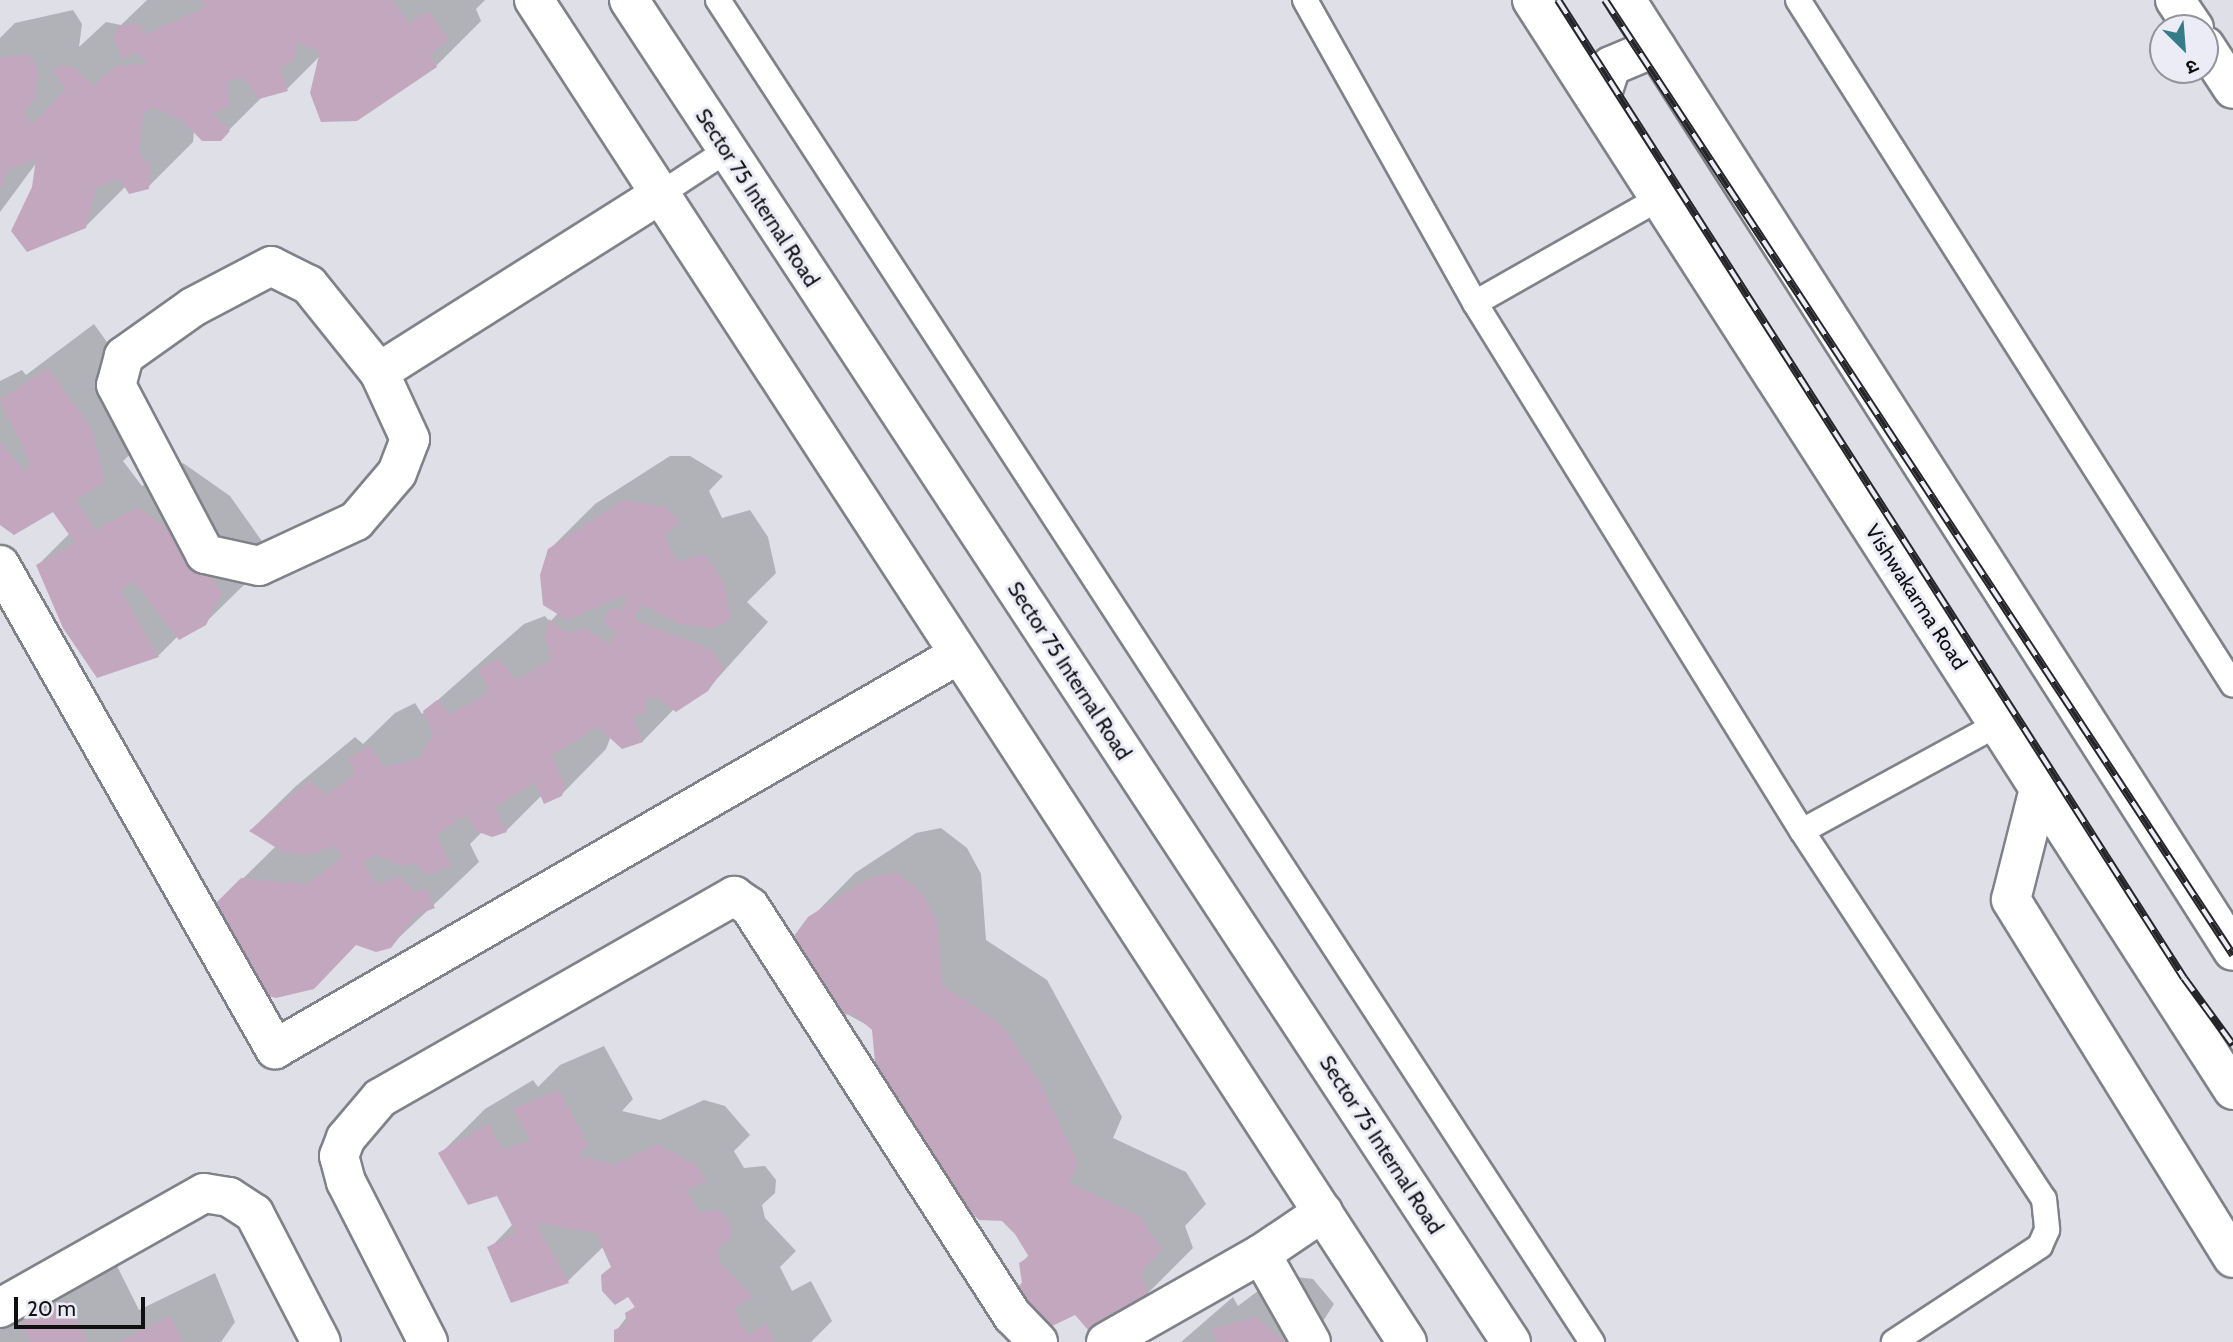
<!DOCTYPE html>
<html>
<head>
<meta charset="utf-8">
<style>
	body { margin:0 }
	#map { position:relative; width:2233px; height:1342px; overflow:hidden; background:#dedfe7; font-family:Cabin,"Noto Sans Devanagari",sans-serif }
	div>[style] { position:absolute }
	.shadow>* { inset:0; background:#0003 }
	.building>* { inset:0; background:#c3a7be }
	.roads { filter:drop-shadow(2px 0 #808289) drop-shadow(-2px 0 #808289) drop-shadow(0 2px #808289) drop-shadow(0 -2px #808289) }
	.lane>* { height:24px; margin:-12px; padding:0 12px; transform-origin:12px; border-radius:12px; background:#fff }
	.street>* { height:38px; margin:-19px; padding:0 19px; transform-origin:19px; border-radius:19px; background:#fff }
	.secondary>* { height:38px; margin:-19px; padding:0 19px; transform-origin:19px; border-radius:19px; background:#fff }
	.rail>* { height:8px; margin-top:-4px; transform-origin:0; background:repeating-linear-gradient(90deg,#ebecf5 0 16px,#26262a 0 32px); box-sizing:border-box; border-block:2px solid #26262a }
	span { translate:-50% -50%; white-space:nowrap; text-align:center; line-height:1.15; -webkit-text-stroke:6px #ebecf5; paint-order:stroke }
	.street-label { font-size:21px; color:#101013 }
	.north { position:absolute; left:2149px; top:14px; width:70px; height:70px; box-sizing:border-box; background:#ebecf5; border:2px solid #93949b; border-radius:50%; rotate:155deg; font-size:19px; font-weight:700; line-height:28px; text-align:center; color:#101013 }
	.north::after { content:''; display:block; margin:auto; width:24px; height:32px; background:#367c88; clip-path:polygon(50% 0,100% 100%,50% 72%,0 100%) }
	.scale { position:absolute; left:14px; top:1297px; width:131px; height:32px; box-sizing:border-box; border:4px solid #101013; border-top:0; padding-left:9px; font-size:21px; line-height:24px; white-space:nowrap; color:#101013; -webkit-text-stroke:5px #ebecf5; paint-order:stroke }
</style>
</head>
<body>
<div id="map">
	<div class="shadow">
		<i style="clip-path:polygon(147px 0,485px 0,476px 9px,481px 21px,436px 66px,321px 55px,287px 89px,263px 96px,220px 139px,194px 130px,193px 142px,148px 187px,126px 186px,85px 227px,34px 188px,37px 162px,0 212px,0 38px,15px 23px,73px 10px,82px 24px,79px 47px,106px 22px,121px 25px)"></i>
		<i style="clip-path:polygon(94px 324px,137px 384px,149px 436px,123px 461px,142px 486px,183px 463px,230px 496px,266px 547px,251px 578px,205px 623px,178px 636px,158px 656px,38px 565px,70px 533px,54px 510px,0 523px,0 381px,22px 370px,26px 375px)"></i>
		<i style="clip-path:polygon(670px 456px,690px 456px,723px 476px,709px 491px,722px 518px,750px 510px,768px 537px,776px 573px,747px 602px,768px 622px,707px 690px,675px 708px,643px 741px,622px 747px,611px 736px,606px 749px,561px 795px,542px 795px,506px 831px,482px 832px,470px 844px,479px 862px,390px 946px,205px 916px,276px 846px,251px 830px,296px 786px,355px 737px,363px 744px,395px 713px,415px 703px,422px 714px,524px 624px,545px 616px,550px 622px,559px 612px,549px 550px,595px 504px)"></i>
		<i style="clip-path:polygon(941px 828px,967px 848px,981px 874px,986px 940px,1047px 980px,1122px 1117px,1113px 1138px,1186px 1172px,1206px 1204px,1185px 1226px,1193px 1248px,1148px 1293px,1076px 1313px,1023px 1283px,1021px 1263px,1029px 1255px,1017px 1233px,874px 1029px,829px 1004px,810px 919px,855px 873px,916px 833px)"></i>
		<i style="clip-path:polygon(604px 1046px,633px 1099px,622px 1111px,660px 1120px,704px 1100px,725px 1106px,750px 1135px,734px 1151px,744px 1168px,765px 1166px,776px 1180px,775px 1193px,762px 1205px,765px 1218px,796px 1251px,780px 1267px,792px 1291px,811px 1281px,832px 1321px,811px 1342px,616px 1342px,616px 1331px,636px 1305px,604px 1246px,568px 1281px,512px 1301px,490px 1248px,513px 1224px,498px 1194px,440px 1154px,485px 1109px,533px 1080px,538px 1087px,560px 1065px)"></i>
		<i style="clip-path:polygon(113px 1258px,139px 1310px,215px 1273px,235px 1322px,221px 1342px,0 1342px,0 1313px)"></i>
		<i style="clip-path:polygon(1279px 1275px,1313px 1279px,1334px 1304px,1318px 1329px,1326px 1342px,1181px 1342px,1233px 1297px,1238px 1306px)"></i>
	</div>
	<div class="building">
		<i style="clip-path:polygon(201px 0,392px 0,409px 23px,429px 11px,448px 40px,431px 54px,437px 67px,357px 121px,321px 122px,310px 93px,320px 51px,296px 43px,295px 58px,280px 69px,288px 91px,259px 99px,244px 78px,228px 80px,229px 106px,213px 114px,230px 131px,221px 141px,202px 141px,184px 122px,152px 107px,143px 114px,139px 153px,151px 166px,149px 189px,129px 194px,119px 178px,96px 188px,86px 228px,27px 252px,11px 231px,32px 187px,36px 159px,8px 170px,0 191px,0 58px,28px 54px,38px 69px,35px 98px,24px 113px,32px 124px,65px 90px,53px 71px,59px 66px,73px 67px,93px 85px,117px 66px,147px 64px,137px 53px,123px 58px,113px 38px,118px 26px,137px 23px,145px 34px,205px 8px)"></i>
		<i style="clip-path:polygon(48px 368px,92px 429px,105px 482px,75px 500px,96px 530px,137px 507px,185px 541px,222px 593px,206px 625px,179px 640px,134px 581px,120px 590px,159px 657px,97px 678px,63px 628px,36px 565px,75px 543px,53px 512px,14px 535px,0 525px,0 442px,23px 470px,31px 465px,0 400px)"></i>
		<i style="clip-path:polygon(624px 500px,667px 508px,680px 522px,664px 536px,677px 562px,704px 554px,724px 582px,731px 620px,713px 628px,680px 624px,641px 604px,634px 620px,710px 649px,724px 668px,708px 691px,676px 712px,657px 697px,644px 701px,648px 709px,633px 719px,643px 742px,622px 749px,598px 727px,552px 755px,565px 785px,562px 796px,544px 804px,535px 783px,495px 807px,507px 832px,492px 837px,476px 831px,466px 815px,437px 834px,451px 866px,427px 875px,415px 863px,402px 866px,375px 854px,364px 864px,378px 885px,399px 876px,415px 892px,426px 888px,435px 908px,416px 915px,391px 948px,376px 952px,356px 945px,314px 989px,276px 998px,251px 991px,203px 916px,241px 878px,308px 884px,342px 857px,335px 846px,311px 854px,283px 852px,249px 831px,309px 781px,326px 795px,355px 774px,348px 757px,370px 747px,384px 767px,420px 758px,433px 734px,423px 711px,437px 700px,451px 714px,489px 692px,478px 669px,499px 659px,516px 680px,552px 660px,545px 638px,549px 619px,566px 633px,585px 628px,610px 644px,616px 631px,603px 623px,610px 608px,622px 610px,627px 594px,567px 620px,543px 605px,540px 575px,548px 549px)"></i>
		<i style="clip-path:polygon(896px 872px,922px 893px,937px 920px,942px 985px,1002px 1025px,1041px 1085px,1078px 1163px,1070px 1183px,1141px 1217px,1162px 1250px,1141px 1272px,1149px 1295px,1121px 1317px,1089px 1331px,1075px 1315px,1050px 1327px,1010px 1293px,1022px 1283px,1019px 1263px,1029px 1257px,1015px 1234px,1002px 1221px,979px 1220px,943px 1185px,877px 1083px,872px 1030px,855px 1015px,839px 1014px,797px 961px,794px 936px,808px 917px,869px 878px)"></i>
		<i style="clip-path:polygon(559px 1090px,589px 1146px,577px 1155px,614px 1165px,658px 1144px,696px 1165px,706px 1181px,687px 1190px,699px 1212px,719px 1210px,731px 1225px,731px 1239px,718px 1247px,720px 1263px,753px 1297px,734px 1308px,747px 1335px,766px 1324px,775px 1342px,614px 1342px,614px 1330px,627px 1324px,625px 1313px,635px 1307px,628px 1297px,615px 1305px,602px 1291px,601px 1275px,611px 1267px,596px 1233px,536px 1223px,569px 1283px,511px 1303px,487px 1247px,516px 1233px,497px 1196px,468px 1205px,438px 1153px,488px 1124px,504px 1150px,530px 1140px,513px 1109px)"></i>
		<i style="clip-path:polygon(67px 1301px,88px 1342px,31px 1342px,21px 1323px)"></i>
		<i style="clip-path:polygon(170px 1316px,183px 1342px,118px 1342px)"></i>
		<i style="clip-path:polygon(1255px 1317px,1286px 1342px,1217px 1342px,1211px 1330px)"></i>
	</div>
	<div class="roads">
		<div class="lane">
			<i style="left:718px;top:0;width:1602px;rotate:56.93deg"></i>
			<i style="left:1305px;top:0;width:347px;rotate:60.7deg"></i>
			<i style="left:1475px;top:303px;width:621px;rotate:58.23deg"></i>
			<i style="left:1802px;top:831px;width:440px;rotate:56.7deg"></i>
			<i style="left:2044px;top:1199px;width:31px;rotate:84deg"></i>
			<i style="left:2047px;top:1230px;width:17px;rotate:114deg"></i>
			<i style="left:2040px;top:1246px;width:175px;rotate:146.7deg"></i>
			<i style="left:1798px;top:0;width:811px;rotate:57.58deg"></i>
			<i style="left:659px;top:195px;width:80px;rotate:-33.3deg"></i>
			<i style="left:1475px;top:303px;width:213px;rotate:-29.6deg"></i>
			<i style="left:1802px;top:831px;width:223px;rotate:-28.6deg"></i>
		</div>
		<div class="street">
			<i style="left:534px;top:0;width:1601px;rotate:56.96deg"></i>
			<i style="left:629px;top:0;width:1606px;rotate:56.69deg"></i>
			<i style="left:2175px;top:0;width:34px;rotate:56deg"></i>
			<i style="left:2205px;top:46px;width:51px;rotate:56.9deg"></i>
			<i style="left:379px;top:372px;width:112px;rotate:-128.8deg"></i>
			<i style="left:309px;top:285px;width:42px;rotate:-153.4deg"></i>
			<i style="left:271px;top:266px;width:88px;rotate:152.3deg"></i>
			<i style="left:193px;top:307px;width:85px;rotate:144.6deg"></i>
			<i style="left:124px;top:356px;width:30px;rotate:105deg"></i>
			<i style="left:116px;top:385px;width:191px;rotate:62.2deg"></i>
			<i style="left:205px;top:554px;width:55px;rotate:12.5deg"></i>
			<i style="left:259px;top:566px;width:107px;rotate:-24.9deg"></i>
			<i style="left:356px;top:521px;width:63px;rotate:-49.5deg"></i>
			<i style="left:397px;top:473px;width:36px;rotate:-69deg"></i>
			<i style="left:410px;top:439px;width:74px;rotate:-114.8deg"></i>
			<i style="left:379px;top:372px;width:331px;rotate:-32.3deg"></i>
			<i style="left:0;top:565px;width:557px;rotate:60.4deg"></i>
			<i style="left:275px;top:1049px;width:786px;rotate:-29.99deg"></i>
			<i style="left:2039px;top:789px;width:114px;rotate:104.2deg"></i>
			<i style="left:2011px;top:900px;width:421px;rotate:58.2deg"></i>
			<i style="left:1261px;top:1254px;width:75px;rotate:-34.1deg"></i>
			<i style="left:0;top:1308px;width:234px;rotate:-29.4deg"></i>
			<i style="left:204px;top:1193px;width:25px;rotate:9deg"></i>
			<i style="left:229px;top:1197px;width:30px;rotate:33deg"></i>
			<i style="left:254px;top:1213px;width:145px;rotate:62.6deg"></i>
			<i style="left:428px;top:1342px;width:180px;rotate:-117.1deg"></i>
			<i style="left:346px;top:1182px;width:27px;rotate:-105deg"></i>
			<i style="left:339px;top:1156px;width:19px;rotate:-69deg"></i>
			<i style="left:346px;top:1138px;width:52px;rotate:-49.6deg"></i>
			<i style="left:380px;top:1098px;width:408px;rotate:-29.7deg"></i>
			<i style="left:734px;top:896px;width:19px;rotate:35deg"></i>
			<i style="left:750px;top:907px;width:486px;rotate:57.3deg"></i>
			<i style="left:1013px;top:1316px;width:36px;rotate:46deg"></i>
			<i style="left:1106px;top:1342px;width:178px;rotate:-29.6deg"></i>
			<i style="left:1261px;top:1254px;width:101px;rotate:60.4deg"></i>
		</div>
		<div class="secondary">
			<i style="left:1532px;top:0;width:1296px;rotate:57.25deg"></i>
			<i style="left:1626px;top:0;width:1128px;rotate:57.45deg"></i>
			<i style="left:1599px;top:103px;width:39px;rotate:-72deg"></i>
			<i style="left:1611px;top:66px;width:49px;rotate:-22.9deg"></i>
		</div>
	</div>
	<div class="rail">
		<i style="left:1558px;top:0;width:1161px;rotate:57.38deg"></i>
		<i style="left:2184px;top:978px;width:83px;rotate:53.8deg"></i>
		<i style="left:1605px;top:0;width:1143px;rotate:56.67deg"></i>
	</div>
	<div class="street-label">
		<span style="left:757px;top:198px;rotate:57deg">Sector 75 Internal Road</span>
		<span style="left:1916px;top:597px;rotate:57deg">Vishwakarma Road</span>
		<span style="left:1069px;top:671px;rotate:57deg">Sector 75 Internal Road</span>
		<span style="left:1381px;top:1145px;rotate:57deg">Sector 75 Internal Road</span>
	</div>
	<div class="north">उ</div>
	<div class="scale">20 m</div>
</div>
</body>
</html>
